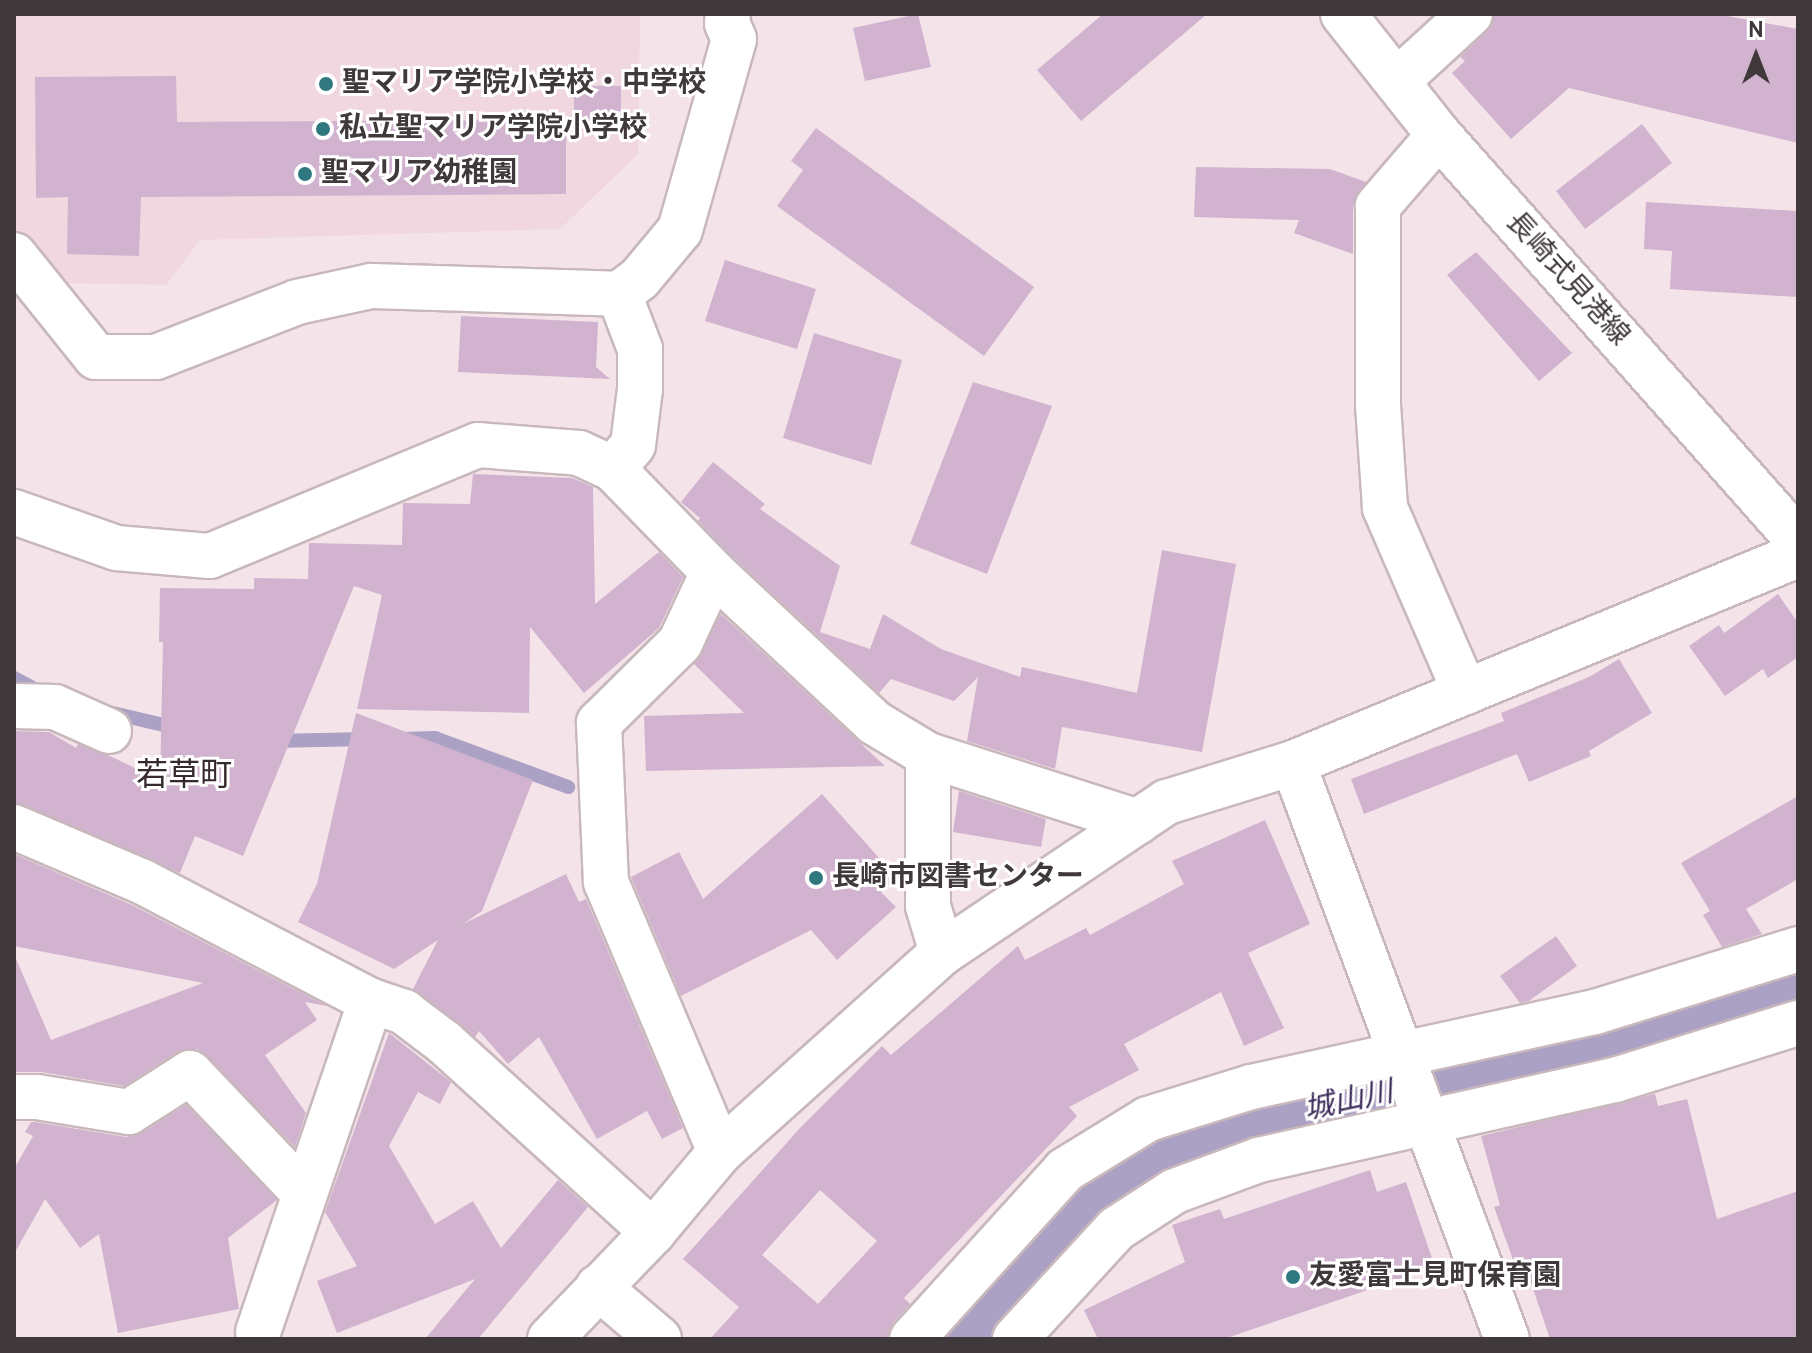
<!DOCTYPE html>
<html>
<head>
<meta charset="utf-8">
<style>
	body { margin:0 }
	#map { position:relative; width:1812px; height:1353px; overflow:hidden; background:#f4e3e8; font-family:Overpass,"Noto Sans JP",sans-serif }
	div>[style] { position:absolute }
	.built>* { inset:0; background:#f1d7df }
	.water>* { inset:0; background:#aaa1c4 }
	.stream>* { height:14px; margin:-7px; padding:0 7px; transform-origin:7px; border-radius:7px; background:#aaa1c4 }
	.building>* { inset:0; background:#d1b3cf }
	.roads { filter:drop-shadow(2px 0 #c8b8bc) drop-shadow(-2px 0 #c8b8bc) drop-shadow(0 2px #c8b8bc) drop-shadow(0 -2px #c8b8bc) }
	.street>* { height:44px; margin:-22px; padding:0 22px; transform-origin:22px; border-radius:22px; background:#fff }
	.secondary>* { height:44px; margin:-22px; padding:0 22px; transform-origin:22px; border-radius:22px; background:#fff }
	.dots>* { width:22px; height:22px; translate:-50% -50%; box-sizing:border-box; border:4px solid #fff; border-radius:50% }
	span { translate:-50% -50%; white-space:nowrap; text-align:center; line-height:1.15; -webkit-text-stroke:6px #fff; paint-order:stroke }
	.poi-label { font-size:28px; color:#40393b; font-weight:700 }
	.left { translate:0 -50%; text-align:left }
	.street-label { font-size:28px; color:#40393b }
	.water-label { font-size:30px; color:#3b2b5a; font-style:italic }
	.quarter-label { font-size:32px; color:#372a2e }
	.frame { position:absolute; inset:0; border:16px solid #40393b; pointer-events:none }
	.north { position:absolute; left:1716px; top:16px; width:80px; height:80px; -webkit-text-stroke:6px #fff; paint-order:stroke; rotate:0deg; font-size:22px; font-weight:700; line-height:32px; text-align:center; color:#40393b }
	.north::after { content:''; display:block; margin:auto; width:28px; height:36px; background:#40393b; clip-path:polygon(50% 0,100% 100%,50% 72%,0 100%) }
</style>
</head>
<body>
<div id="map">
	<div class="built">
		<i style="clip-path:polygon(14px 14px,640px 14px,638px 154px,560px 229px,200px 240px,166px 285px,14px 282px)"></i>
	</div>
	<div class="water">
		<i style="clip-path:polygon(1798px 965px,1798px 1010px,1774px 1019px,1261px 1147px,997px 1339px,930px 1339px,1073px 1182px,1147px 1132px)"></i>
	</div>
	<div class="stream">
		<i style="left:14px;top:678px;width:27px;rotate:28deg"></i>
		<i style="left:108px;top:712px;width:71px;rotate:13.1deg"></i>
		<i style="left:404px;top:739px;width:31px;rotate:-2deg"></i>
		<i style="left:435px;top:738px;width:142px;rotate:20.2deg"></i>
		<i style="left:272px;top:741px;width:96px;rotate:-1.2deg"></i>
	</div>
	<div class="building">
		<i style="clip-path:polygon(918px 14px,931px 67px,865px 81px,853px 28px)"></i>
		<i style="clip-path:polygon(1103px 14px,1207px 14px,1081px 121px,1037px 70px)"></i>
		<i style="clip-path:polygon(1494px 14px,1717px 14px,1798px 29px,1798px 143px,1569px 88px,1511px 139px,1452px 73px,1465px 61px,1460px 57px,1487px 32px)"></i>
		<i style="clip-path:polygon(176px 76px,177px 122px,566px 120px,566px 194px,141px 197px,139px 256px,67px 254px,68px 197px,36px 198px,35px 77px)"></i>
		<i style="clip-path:polygon(574px 86px,621px 86px,621px 131px,574px 131px)"></i>
		<i style="clip-path:polygon(1642px 124px,1672px 163px,1585px 229px,1556px 191px)"></i>
		<i style="clip-path:polygon(816px 128px,1034px 287px,984px 356px,777px 206px,803px 170px,791px 161px)"></i>
		<i style="clip-path:polygon(1196px 167px,1330px 169px,1366px 182px,1353px 205px,1353px 254px,1294px 233px,1299px 220px,1194px 217px)"></i>
		<i style="clip-path:polygon(1646px 202px,1798px 211px,1798px 297px,1670px 289px,1672px 251px,1644px 249px)"></i>
		<i style="clip-path:polygon(1476px 252px,1572px 353px,1539px 381px,1447px 275px)"></i>
		<i style="clip-path:polygon(725px 260px,816px 289px,797px 349px,705px 321px)"></i>
		<i style="clip-path:polygon(461px 316px,598px 322px,596px 367px,610px 379px,458px 372px)"></i>
		<i style="clip-path:polygon(814px 333px,902px 360px,871px 465px,783px 438px)"></i>
		<i style="clip-path:polygon(973px 382px,1052px 406px,987px 574px,910px 544px)"></i>
		<i style="clip-path:polygon(713px 462px,765px 504px,760px 509px,840px 566px,820px 632px,870px 649px,883px 614px,941px 649px,1020px 677px,1022px 667px,1137px 693px,1162px 550px,1236px 564px,1202px 752px,1062px 727px,1055px 769px,967px 741px,978px 677px,954px 701px,891px 679px,879px 693px,730px 554px,698px 521px,700px 518px,681px 502px)"></i>
		<i style="clip-path:polygon(473px 474px,572px 478px,593px 487px,595px 604px,659px 552px,683px 577px,659px 628px,584px 693px,530px 627px,529px 713px,357px 709px,382px 595px,354px 586px,243px 856px,195px 836px,180px 873px,14px 802px,14px 731px,49px 732px,76px 748px,78px 744px,110px 756px,160px 780px,163px 642px,159px 642px,160px 588px,254px 589px,254px 578px,308px 579px,309px 543px,402px 545px,403px 503px,470px 504px)"></i>
		<i style="clip-path:polygon(1778px 594px,1798px 623px,1798px 657px,1768px 678px,1763px 669px,1725px 696px,1689px 646px,1719px 625px,1724px 633px)"></i>
		<i style="clip-path:polygon(721px 614px,858px 741px,885px 766px,646px 771px,644px 716px,744px 713px,694px 664px)"></i>
		<i style="clip-path:polygon(1619px 659px,1652px 713px,1589px 751px,1591px 756px,1529px 782px,1517px 754px,1364px 814px,1351px 779px,1504px 721px,1501px 713px,1589px 677px)"></i>
		<i style="clip-path:polygon(356px 713px,533px 780px,482px 911px,463px 924px,566px 874px,579px 902px,586px 899px,683px 1128px,662px 1139px,647px 1111px,597px 1139px,539px 1037px,508px 1064px,479px 1031px,475px 1037px,413px 989px,438px 940px,394px 969px,298px 922px,317px 884px)"></i>
		<i style="clip-path:polygon(959px 791px,1046px 819px,1041px 847px,953px 832px)"></i>
		<i style="clip-path:polygon(822px 794px,897px 878px,881px 892px,896px 907px,837px 960px,811px 930px,681px 996px,631px 877px,679px 852px,703px 899px)"></i>
		<i style="clip-path:polygon(1798px 796px,1798px 879px,1746px 909px,1762px 934px,1722px 947px,1703px 915px,1710px 911px,1681px 863px)"></i>
		<i style="clip-path:polygon(evenodd,1265px 820px,1310px 924px,1248px 953px,1284px 1028px,1244px 1046px,1221px 992px,1124px 1044px,1139px 1070px,1069px 1107px,1077px 1116px,904px 1298px,910px 1304px,893px 1323px,888px 1339px,710px 1339px,739px 1307px,683px 1259px,800px 1128px,882px 1046px,891px 1055px,1018px 946px,1025px 960px,1086px 928px,1090px 935px,1184px 884px,1172px 861px,1265px 820px,820px 1190px,877px 1241px,818px 1304px,762px 1255px,820px 1190px)"></i>
		<i style="clip-path:polygon(14px 854px,132px 905px,327px 1006px,305px 1002px,317px 1020px,265px 1055px,306px 1113px,295px 1147px,198px 1049px,177px 1052px,124px 1086px,41px 1072px,14px 1072px,14px 954px,51px 1040px,203px 983px,14px 946px)"></i>
		<i style="clip-path:polygon(1556px 936px,1577px 966px,1529px 1001px,1520px 1003px,1500px 976px)"></i>
		<i style="clip-path:polygon(389px 1033px,451px 1082px,440px 1104px,418px 1092px,389px 1146px,435px 1224px,473px 1201px,501px 1248px,558px 1180px,588px 1207px,478px 1339px,425px 1339px,475px 1279px,337px 1333px,317px 1281px,357px 1266px,325px 1212px)"></i>
		<i style="clip-path:polygon(1655px 1094px,1658px 1106px,1687px 1099px,1717px 1219px,1798px 1191px,1798px 1339px,1550px 1339px,1525px 1265px,1516px 1268px,1494px 1207px,1500px 1205px,1481px 1136px)"></i>
		<i style="clip-path:polygon(186px 1105px,277px 1200px,228px 1238px,239px 1309px,118px 1333px,99px 1234px,80px 1248px,45px 1199px,14px 1254px,14px 1169px,33px 1136px,25px 1132px,31px 1122px,35px 1122px,126px 1137px,142px 1133px)"></i>
		<i style="clip-path:polygon(1370px 1170px,1377px 1192px,1406px 1182px,1435px 1267px,1224px 1339px,1098px 1339px,1084px 1310px,1185px 1262px,1172px 1225px,1220px 1209px,1224px 1219px)"></i>
	</div>
	<div class="roads">
		<div class="street">
			<i style="left:1397px;top:81px;width:99px;rotate:-42.5deg"></i>
			<i style="left:1439px;top:135px;width:94px;rotate:130.7deg"></i>
			<i style="left:1378px;top:206px;width:199px;rotate:90deg"></i>
			<i style="left:1378px;top:405px;width:103px;rotate:86.1deg"></i>
			<i style="left:1385px;top:508px;width:201px;rotate:66.5deg"></i>
			<i style="left:14px;top:255px;width:131px;rotate:51.2deg"></i>
			<i style="left:96px;top:357px;width:60px"></i>
			<i style="left:156px;top:357px;width:151px;rotate:-21.3deg"></i>
			<i style="left:297px;top:302px;width:76px;rotate:-12.2deg"></i>
			<i style="left:371px;top:286px;width:248px;rotate:1.8deg"></i>
			<i style="left:619px;top:294px;width:59px;rotate:69.1deg"></i>
			<i style="left:640px;top:349px;width:40px;rotate:90deg"></i>
			<i style="left:640px;top:389px;width:56px;rotate:97.1deg"></i>
			<i style="left:633px;top:445px;width:31px;rotate:130deg"></i>
			<i style="left:619px;top:294px;width:26px;rotate:-37deg"></i>
			<i style="left:640px;top:278px;width:62px;rotate:-50.2deg"></i>
			<i style="left:680px;top:230px;width:198px;rotate:-74.2deg"></i>
			<i style="left:734px;top:39px;width:17px;rotate:-114deg"></i>
			<i style="left:727px;top:23px;width:9px;rotate:-84deg"></i>
			<i style="left:14px;top:512px;width:108px;rotate:19.4deg"></i>
			<i style="left:116px;top:548px;width:94px;rotate:4.9deg"></i>
			<i style="left:210px;top:556px;width:290px;rotate:-22.5deg"></i>
			<i style="left:478px;top:445px;width:101px;rotate:4.5deg"></i>
			<i style="left:579px;top:453px;width:38px;rotate:25deg"></i>
			<i style="left:613px;top:469px;width:144px;rotate:45.8deg"></i>
			<i style="left:713px;top:572px;width:221px;rotate:43deg"></i>
			<i style="left:875px;top:723px;width:62px;rotate:31.1deg"></i>
			<i style="left:928px;top:755px;width:220px;rotate:17.7deg"></i>
			<i style="left:713px;top:572px;width:78px;rotate:114.9deg"></i>
			<i style="left:680px;top:643px;width:114px;rotate:135.4deg"></i>
			<i style="left:599px;top:723px;width:159px;rotate:87.5deg"></i>
			<i style="left:606px;top:882px;width:293px;rotate:67.1deg"></i>
			<i style="left:14px;top:706px;width:41px;rotate:1.4deg"></i>
			<i style="left:55px;top:707px;width:59px;rotate:24deg"></i>
			<i style="left:928px;top:755px;width:151px;rotate:90deg"></i>
			<i style="left:928px;top:906px;width:49px;rotate:73.4deg"></i>
			<i style="left:1293px;top:763px;width:614px;rotate:69.62deg"></i>
			<i style="left:14px;top:827px;width:140px;rotate:23.1deg"></i>
			<i style="left:143px;top:882px;width:257px;rotate:27.6deg"></i>
			<i style="left:371px;top:1001px;width:35px;rotate:18deg"></i>
			<i style="left:404px;top:1012px;width:51px;rotate:37.1deg"></i>
			<i style="left:445px;top:1043px;width:281px;rotate:42.3deg"></i>
			<i style="left:14px;top:1097px;width:23px"></i>
			<i style="left:37px;top:1097px;width:93px;rotate:9.3deg"></i>
			<i style="left:129px;top:1112px;width:72px;rotate:-32.6deg"></i>
			<i style="left:190px;top:1073px;width:166px;rotate:46.5deg"></i>
			<i style="left:598px;top:1287px;width:80px;rotate:40.4deg"></i>
			<i style="left:258px;top:1332px;width:350px;rotate:-71.2deg"></i>
			<i style="left:912px;top:1339px;width:228px;rotate:-47.8deg"></i>
			<i style="left:1065px;top:1170px;width:97px;rotate:-31.6deg"></i>
			<i style="left:1148px;top:1119px;width:108px;rotate:-17.3deg"></i>
			<i style="left:1251px;top:1087px;width:352px;rotate:-12.3deg"></i>
			<i style="left:1595px;top:1012px;width:213px;rotate:-17.2deg"></i>
			<i style="left:1015px;top:1339px;width:149px;rotate:-47.4deg"></i>
			<i style="left:1116px;top:1229px;width:70px;rotate:-32.8deg"></i>
			<i style="left:1175px;top:1191px;width:90px;rotate:-20.3deg"></i>
			<i style="left:1259px;top:1160px;width:365px;rotate:-12.7deg"></i>
			<i style="left:1615px;top:1080px;width:192px;rotate:-17.3deg"></i>
		</div>
		<div class="secondary">
			<i style="left:1343px;top:14px;width:154px;rotate:51.6deg"></i>
			<i style="left:1439px;top:135px;width:541px;rotate:48.45deg"></i>
			<i style="left:550px;top:1339px;width:149px;rotate:-46.1deg"></i>
			<i style="left:653px;top:1232px;width:104px;rotate:-50.1deg"></i>
			<i style="left:720px;top:1152px;width:298px;rotate:-41.9deg"></i>
			<i style="left:942px;top:953px;width:271px;rotate:-33.9deg"></i>
			<i style="left:1167px;top:802px;width:132px;rotate:-17.2deg"></i>
			<i style="left:1293px;top:763px;width:546px;rotate:-22.39deg"></i>
		</div>
	</div>
	<div class="dots">
		<i style="left:326px;top:84px;background:#2f7880"></i>
		<i style="left:323px;top:129px;background:#2f7880"></i>
		<i style="left:305px;top:174px;background:#2f7880"></i>
		<i style="left:816px;top:878px;background:#2f7880"></i>
		<i style="left:1293px;top:1277px;background:#2f7880"></i>
	</div>
	<div class="poi-label">
		<span class="left" style="left:342px;top:84px">聖マリア学院小学校・中学校</span>
		<span class="left" style="left:339px;top:129px">私立聖マリア学院小学校</span>
		<span class="left" style="left:321px;top:174px">聖マリア幼稚園</span>
		<span class="left" style="left:832px;top:878px">長崎市図書センター</span>
		<span class="left" style="left:1309px;top:1277px">友愛富士見町保育園</span>
	</div>
	<div class="street-label">
		<span style="left:1567px;top:280px;rotate:48deg">長崎式見港線</span>
	</div>
	<div class="water-label">
		<span style="left:1349px;top:1103px;rotate:-12deg">城山川</span>
	</div>
	<div class="quarter-label">
		<span style="left:184px;top:777px">若草町</span>
	</div>
	<div class="frame"></div>
	<div class="north">N</div>
</div>
</body>
</html>
